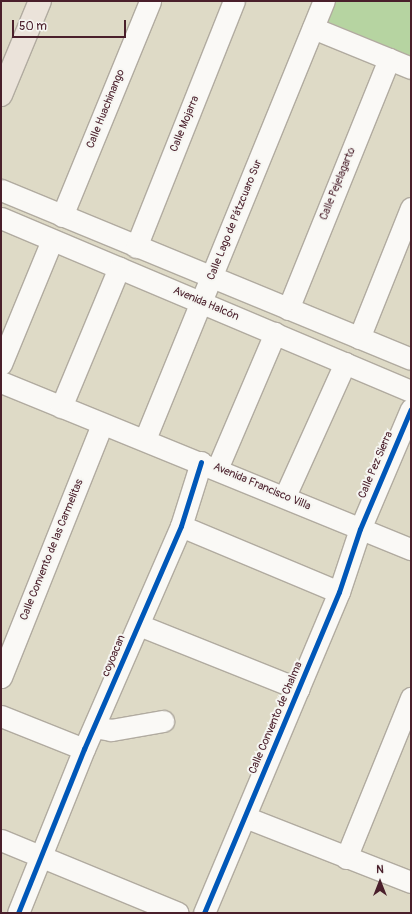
<!DOCTYPE html>
<html>
<head>
<meta charset="utf-8">
<style>
	body { margin:0 }
	#map { position:relative; width:412px; height:914px; overflow:hidden; background:#dedac6; font-family:Pangolin,sans-serif }
	div>[style] { position:absolute }
	.green>* { inset:0; background:#b6d4a1 }
	.roads { filter:drop-shadow(1px 0 #b1aba0) drop-shadow(-1px 0 #b1aba0) drop-shadow(0 1px #b1aba0) drop-shadow(0 -1px #b1aba0) }
	.minor>* { height:21px; margin:-10.5px; padding:0 10.5px; transform-origin:10.5px; border-radius:10.5px; background:#faf9f6 }
	.major>* { height:22px; margin:-11px; padding:0 11px; transform-origin:11px; border-radius:11px; background:#ebe3da }
	.cycleway>* { height:5px; margin:-2.5px; padding:0 2.5px; transform-origin:2.5px; border-radius:2.5px; background:#0057b8 }
	span { translate:-50% -50%; white-space:nowrap; text-align:center; line-height:1.15; -webkit-text-stroke:4px #f6f6f2; paint-order:stroke }
	.street-label { font-size:11px; color:#4a1f2b }
	.frame { position:absolute; inset:0; border:2px solid #4a1f2b; pointer-events:none }
	.north { position:absolute; left:360px; top:862px; width:40px; height:40px; -webkit-text-stroke:3px #f6f6f2; paint-order:stroke; rotate:0deg; font-size:11px; font-weight:700; line-height:16px; text-align:center; color:#4a1f2b }
	.north::after { content:''; display:block; margin:auto; width:14px; height:18px; background:#4a1f2b; clip-path:polygon(50% 0,100% 100%,50% 72%,0 100%) }
	.scale { position:absolute; left:12px; top:20px; width:114px; height:18px; box-sizing:border-box; border:2px solid #4a1f2b; border-top:0; padding-left:5px; font-size:12px; line-height:14px; white-space:nowrap; color:#4a1f2b; -webkit-text-stroke:3px #f6f6f2; paint-order:stroke }
</style>
</head>
<body>
<div id="map">
	<div class="green">
		<i style="clip-path:polygon(334px 1px,411px 1px,411px 56px,326px 21px)"></i>
	</div>
	<div class="roads">
		<div class="minor">
			<i style="left:313px;top:28px;width:106px;rotate:22.2deg"></i>
			<i style="left:1px;top:190px;width:443px;rotate:22.4deg"></i>
			<i style="left:62px;top:216px;width:232px;rotate:-67.7deg"></i>
			<i style="left:1px;top:218px;width:445px;rotate:22.9deg"></i>
			<i style="left:136px;top:247px;width:265px;rotate:-68.3deg"></i>
			<i style="left:288px;top:309px;width:270px;rotate:-68deg"></i>
			<i style="left:359px;top:338px;width:140px;rotate:-68.2deg"></i>
			<i style="left:1px;top:364px;width:134px;rotate:-67.6deg"></i>
			<i style="left:1px;top:382px;width:443px;rotate:22.2deg"></i>
			<i style="left:61px;top:407px;width:151px;rotate:-67.4deg"></i>
			<i style="left:145px;top:439px;width:473px;rotate:-67.8deg"></i>
			<i style="left:217px;top:469px;width:148px;rotate:-66.9deg"></i>
			<i style="left:285px;top:496px;width:146px;rotate:-65.7deg"></i>
			<i style="left:181px;top:526px;width:171px;rotate:22.7deg"></i>
			<i style="left:139px;top:625px;width:172px;rotate:21.8deg"></i>
			<i style="left:1px;top:677px;width:272px;rotate:-68.2deg"></i>
			<i style="left:1px;top:716px;width:89px;rotate:21.7deg"></i>
			<i style="left:94px;top:727px;width:17px;rotate:10deg"></i>
			<i style="left:111px;top:730px;width:53px;rotate:-9.8deg"></i>
			<i style="left:245px;top:817px;width:178px;rotate:21.4deg"></i>
			<i style="left:1px;top:840px;width:191px;rotate:22.4deg"></i>
			<i style="left:346px;top:858px;width:173px;rotate:-67.9deg"></i>
			<i style="left:18px;top:913px;width:177px;rotate:-68.1deg"></i>
			<i style="left:84px;top:749px;width:243px;rotate:-66.5deg"></i>
			<i style="left:181px;top:526px;width:67px;rotate:-72.6deg"></i>
			<i style="left:204px;top:913px;width:348px;rotate:-67.2deg"></i>
			<i style="left:339px;top:592px;width:66px;rotate:-71.6deg"></i>
			<i style="left:360px;top:529px;width:130px;rotate:-67deg"></i>
		</div>
		<div class="major">
			<i style="left:1px;top:95px;width:102px;rotate:-67.5deg"></i>
		</div>
	</div>
	<div class="cycleway">
		<i style="left:18px;top:913px;width:177px;rotate:-68.1deg"></i>
		<i style="left:84px;top:749px;width:243px;rotate:-66.5deg"></i>
		<i style="left:181px;top:526px;width:67px;rotate:-72.6deg"></i>
		<i style="left:204px;top:913px;width:348px;rotate:-67.2deg"></i>
		<i style="left:339px;top:592px;width:66px;rotate:-71.6deg"></i>
		<i style="left:360px;top:529px;width:130px;rotate:-67deg"></i>
	</div>
	<div class="street-label">
		<span style="left:106px;top:109px;rotate:-68deg">Calle Huachinango</span>
		<span style="left:185px;top:124px;rotate:-68deg">Calle Mojarra</span>
		<span style="left:338px;top:184px;rotate:-68deg">Calle Pejelagarto</span>
		<span style="left:235px;top:220px;rotate:-68deg">Calle Lago de Pátzcuaro Sur</span>
		<span style="left:206px;top:304px;rotate:23deg">Avenida Halcón</span>
		<span style="left:376px;top:465px;rotate:-67deg">Calle Pez Sierra</span>
		<span style="left:262px;top:487px;rotate:23deg">Avenida Francisco Villa</span>
		<span style="left:52px;top:550px;rotate:-68deg">Calle Convento de las Carmelitas</span>
		<span style="left:114px;top:656px;rotate:-67deg">coyoacan</span>
		<span style="left:276px;top:718px;rotate:-67deg">Calle Convento de Chalma</span>
	</div>
	<div class="frame"></div>
	<div class="north">N</div>
	<div class="scale">50 m</div>
</div>
</body>
</html>
